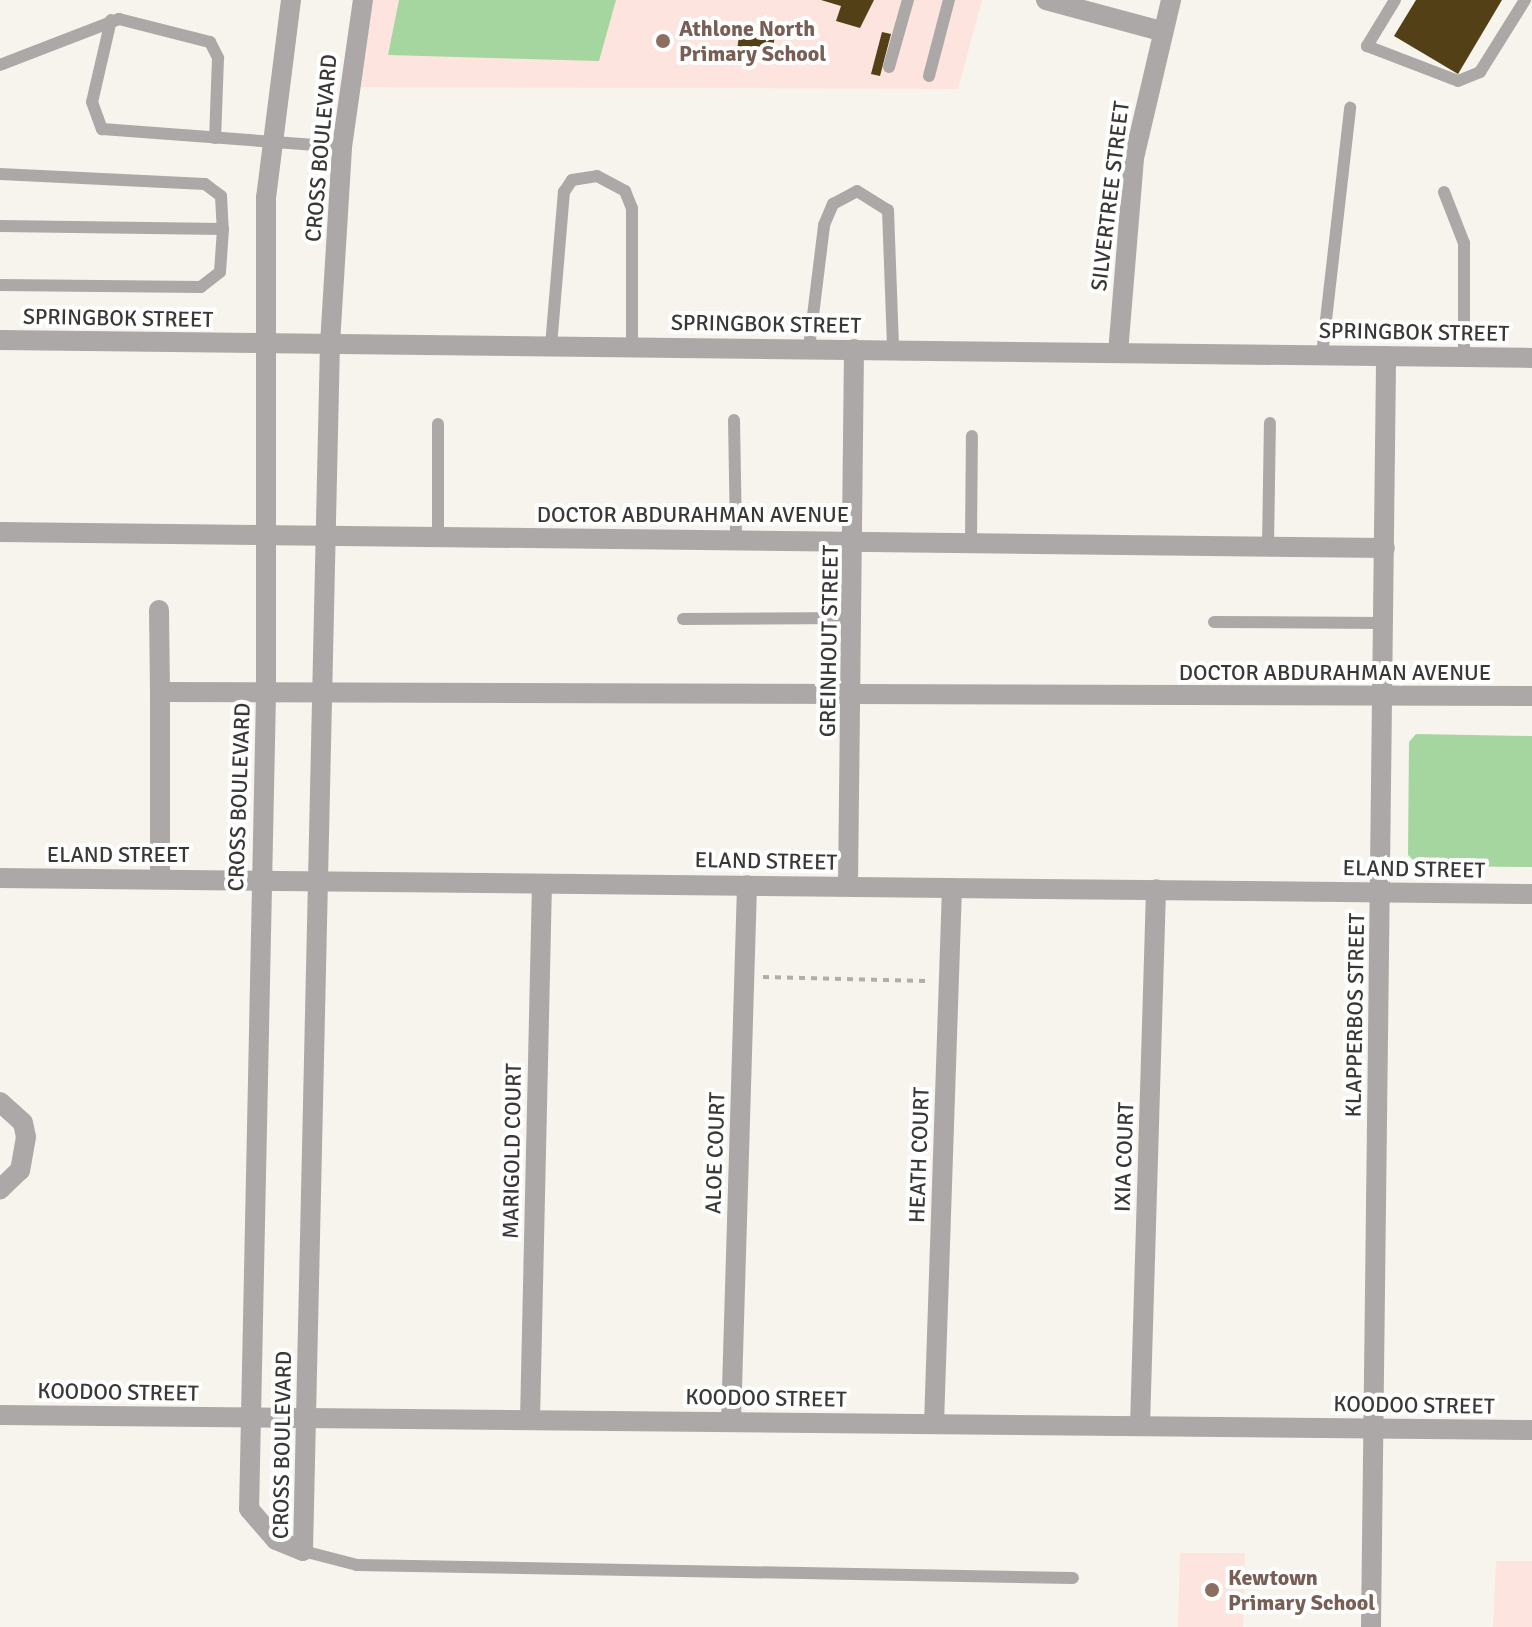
<!DOCTYPE html>
<html>
<head>
<meta charset="utf-8">
<style>
	body { margin:0 }
	#map { position:relative; width:1532px; height:1627px; overflow:hidden; background:#f7f4ed; font-family:Signika,sans-serif }
	div>[style] { position:absolute }
	.education>* { inset:0; background:#fee4de }
	.green>* { inset:0; background:#a6d69f }
	.building>* { inset:0; background:#544016 }
	.path>* { height:4px; margin-top:-2px; transform-origin:0; background:repeating-linear-gradient(90deg,#b0aea9 0 6px,transparent 0 12px) }
	.lane>* { height:12px; margin:-6px; padding:0 6px; transform-origin:6px; border-radius:6px; background:#aca8a8 }
	.street>* { height:20px; margin:-10px; padding:0 10px; transform-origin:10px; border-radius:10px; background:#aca8a8 }
	.dots>* { width:22px; height:22px; translate:-50% -50%; box-sizing:border-box; border:4px solid #fff; border-radius:50% }
	span { translate:-50% -50%; white-space:nowrap; text-align:center; line-height:1.15; -webkit-text-stroke:8px #fff; paint-order:stroke }
	.education-label { font-size:22px; color:#785e54; font-weight:700 }
	.left { translate:0 -50%; text-align:left }
	.street-label { font-size:22px; color:#3a3836 }
</style>
</head>
<body>
<div id="map">
	<div class="education">
		<i style="clip-path:polygon(363px 0,982px 0,958px 89px,348px 87px)"></i>
		<i style="clip-path:polygon(1180px 1553px,1245px 1553px,1243px 1627px,1178px 1627px)"></i>
		<i style="clip-path:polygon(1496px 1561px,1532px 1561px,1532px 1627px,1493px 1627px)"></i>
	</div>
	<div class="green">
		<i style="clip-path:polygon(399px 0,616px 0,599px 61px,388px 55px)"></i>
		<i style="clip-path:polygon(1416px 734px,1532px 736px,1532px 867px,1419px 866px,1408px 855px,1409px 742px)"></i>
	</div>
	<div class="building">
		<i style="clip-path:polygon(821px 0,874px 0,860px 28px,836px 21px,841px 6px)"></i>
		<i style="clip-path:polygon(1416px 0,1502px 0,1458px 74px,1394px 36px)"></i>
		<i style="clip-path:polygon(740px 30px,775px 36px,770px 62px,736px 56px)"></i>
		<i style="clip-path:polygon(882px 32px,891px 34px,880px 76px,871px 74px)"></i>
	</div>
	<div class="path">
		<i style="left:763px;top:977px;width:163px;rotate:1.4deg"></i>
	</div>
	<div class="lane">
		<i style="left:1395px;top:0;width:54px;rotate:121.3deg"></i>
		<i style="left:1367px;top:46px;width:97px;rotate:21deg"></i>
		<i style="left:1458px;top:81px;width:24px;rotate:-22deg"></i>
		<i style="left:1480px;top:72px;width:85px;rotate:-58deg"></i>
		<i style="left:111px;top:20px;width:84px;rotate:103deg"></i>
		<i style="left:92px;top:102px;width:29px;rotate:70deg"></i>
		<i style="left:102px;top:129px;width:241px;rotate:4.3deg"></i>
		<i style="left:0;top:65px;width:128px;rotate:-21.1deg"></i>
		<i style="left:119px;top:19px;width:94px;rotate:14.2deg"></i>
		<i style="left:210px;top:42px;width:18px;rotate:63deg"></i>
		<i style="left:218px;top:58px;width:80px;rotate:92.1deg"></i>
		<i style="left:889px;top:67px;width:70px;rotate:-74.2deg"></i>
		<i style="left:929px;top:76px;width:79px;rotate:-75.3deg"></i>
		<i style="left:0;top:174px;width:205px;rotate:2.8deg"></i>
		<i style="left:205px;top:184px;width:20px;rotate:37deg"></i>
		<i style="left:221px;top:196px;width:33px;rotate:87deg"></i>
		<i style="left:223px;top:229px;width:43px;rotate:94deg"></i>
		<i style="left:220px;top:272px;width:24px;rotate:142deg"></i>
		<i style="left:201px;top:287px;width:201px;rotate:-179.4deg"></i>
		<i style="left:1444px;top:192px;width:55px;rotate:68.6deg"></i>
		<i style="left:1464px;top:243px;width:114px;rotate:90deg"></i>
		<i style="left:0;top:226px;width:223px;rotate:0.8deg"></i>
		<i style="left:551px;top:346px;width:155px;rotate:-85.2deg"></i>
		<i style="left:564px;top:192px;width:14px;rotate:-56deg"></i>
		<i style="left:572px;top:180px;width:25px;rotate:-9deg"></i>
		<i style="left:597px;top:176px;width:32px;rotate:28deg"></i>
		<i style="left:625px;top:191px;width:18px;rotate:68deg"></i>
		<i style="left:632px;top:208px;width:139px;rotate:90deg"></i>
		<i style="left:809px;top:348px;width:124px;rotate:-83deg"></i>
		<i style="left:824px;top:225px;width:23px;rotate:-67deg"></i>
		<i style="left:833px;top:204px;width:27px;rotate:-28deg"></i>
		<i style="left:857px;top:191px;width:36px;rotate:32deg"></i>
		<i style="left:888px;top:210px;width:139px;rotate:87.9deg"></i>
		<i style="left:1322px;top:355px;width:249px;rotate:-83.5deg"></i>
		<i style="left:734px;top:420px;width:119px;rotate:89deg"></i>
		<i style="left:438px;top:537px;width:113px;rotate:-90deg"></i>
		<i style="left:971px;top:541px;width:105px;rotate:-89.5deg"></i>
		<i style="left:1268px;top:546px;width:123px;rotate:-89.1deg"></i>
		<i style="left:683px;top:619px;width:170px;rotate:-0.3deg"></i>
		<i style="left:1214px;top:622px;width:171px;rotate:0.3deg"></i>
		<i style="left:303px;top:1551px;width:56px;rotate:14.5deg"></i>
		<i style="left:357px;top:1565px;width:716px;rotate:1.04deg"></i>
	</div>
	<div class="street">
		<i style="left:291px;top:0;width:199px;rotate:97.2deg"></i>
		<i style="left:266px;top:197px;width:497px;rotate:90deg"></i>
		<i style="left:266px;top:694px;width:815px;rotate:91.19deg"></i>
		<i style="left:249px;top:1509px;width:41px;rotate:48.9deg"></i>
		<i style="left:276px;top:1540px;width:29px;rotate:22deg"></i>
		<i style="left:303px;top:1551px;width:1207px;rotate:-88.72deg"></i>
		<i style="left:330px;top:344px;width:197px;rotate:-86.5deg"></i>
		<i style="left:342px;top:147px;width:148px;rotate:-81.9deg"></i>
		<i style="left:1046px;top:0;width:119px;rotate:15.1deg"></i>
		<i style="left:0;top:340px;width:1532px;rotate:0.67deg"></i>
		<i style="left:1118px;top:353px;width:196px;rotate:-85.3deg"></i>
		<i style="left:1134px;top:158px;width:162px;rotate:-76.8deg"></i>
		<i style="left:0;top:532px;width:1385px;rotate:0.66deg"></i>
		<i style="left:159px;top:610px;width:82px;rotate:89.3deg"></i>
		<i style="left:0;top:878px;width:1532px;rotate:0.6deg"></i>
		<i style="left:160px;top:879px;width:187px;rotate:-90deg"></i>
		<i style="left:160px;top:692px;width:1372px;rotate:0.17deg"></i>
		<i style="left:848px;top:886px;width:537px;rotate:-89.36deg"></i>
		<i style="left:0;top:1102px;width:31px;rotate:42deg"></i>
		<i style="left:23px;top:1123px;width:14px;rotate:78deg"></i>
		<i style="left:26px;top:1137px;width:34px;rotate:100deg"></i>
		<i style="left:20px;top:1170px;width:28px;rotate:136deg"></i>
		<i style="left:0;top:1415px;width:1532px;rotate:0.56deg"></i>
		<i style="left:530px;top:1420px;width:536px;rotate:-88.72deg"></i>
		<i style="left:731px;top:1422px;width:537px;rotate:-88.29deg"></i>
		<i style="left:934px;top:1424px;width:536px;rotate:-88.08deg"></i>
		<i style="left:1140px;top:1426px;width:537px;rotate:-88.29deg"></i>
		<i style="left:1371px;top:1627px;width:1271px;rotate:-89.32deg"></i>
	</div>
	<div class="dots">
		<i style="left:663px;top:41px;background:#8d6e63"></i>
		<i style="left:1212px;top:1590px;background:#8d6e63"></i>
	</div>
	<div class="education-label">
		<span class="left" style="left:679px;top:41px">Athlone North<br>Primary School</span>
		<span class="left" style="left:1228px;top:1590px">Kewtown<br>Primary School</span>
	</div>
	<div class="street-label">
		<span style="left:321px;top:148px;rotate:-85deg">CROSS BOULEVARD</span>
		<span style="left:1110px;top:196px;rotate:-83deg">SILVERTREE STREET</span>
		<span style="left:118px;top:318px;rotate:1deg">SPRINGBOK STREET</span>
		<span style="left:766px;top:324px;rotate:1deg">SPRINGBOK STREET</span>
		<span style="left:1414px;top:332px;rotate:1deg">SPRINGBOK STREET</span>
		<span style="left:693px;top:515px">DOCTOR ABDURAHMAN AVENUE</span>
		<span style="left:829px;top:641px;rotate:-89deg">GREINHOUT STREET</span>
		<span style="left:1335px;top:673px">DOCTOR ABDURAHMAN AVENUE</span>
		<span style="left:239px;top:797px;rotate:-88deg">CROSS BOULEVARD</span>
		<span style="left:118px;top:855px">ELAND STREET</span>
		<span style="left:766px;top:861px;rotate:1deg">ELAND STREET</span>
		<span style="left:1414px;top:869px;rotate:1deg">ELAND STREET</span>
		<span style="left:1355px;top:1015px;rotate:-89deg">KLAPPERBOS STREET</span>
		<span style="left:512px;top:1151px;rotate:-89deg">MARIGOLD COURT</span>
		<span style="left:715px;top:1153px;rotate:-88deg">ALOE COURT</span>
		<span style="left:919px;top:1155px;rotate:-88deg">HEATH COURT</span>
		<span style="left:1124px;top:1157px;rotate:-88deg">IXIA COURT</span>
		<span style="left:118px;top:1392px;rotate:1deg">KOODOO STREET</span>
		<span style="left:766px;top:1398px;rotate:1deg">KOODOO STREET</span>
		<span style="left:1414px;top:1405px;rotate:1deg">KOODOO STREET</span>
		<span style="left:282px;top:1445px;rotate:-89deg">CROSS BOULEVARD</span>
	</div>
</div>
</body>
</html>
